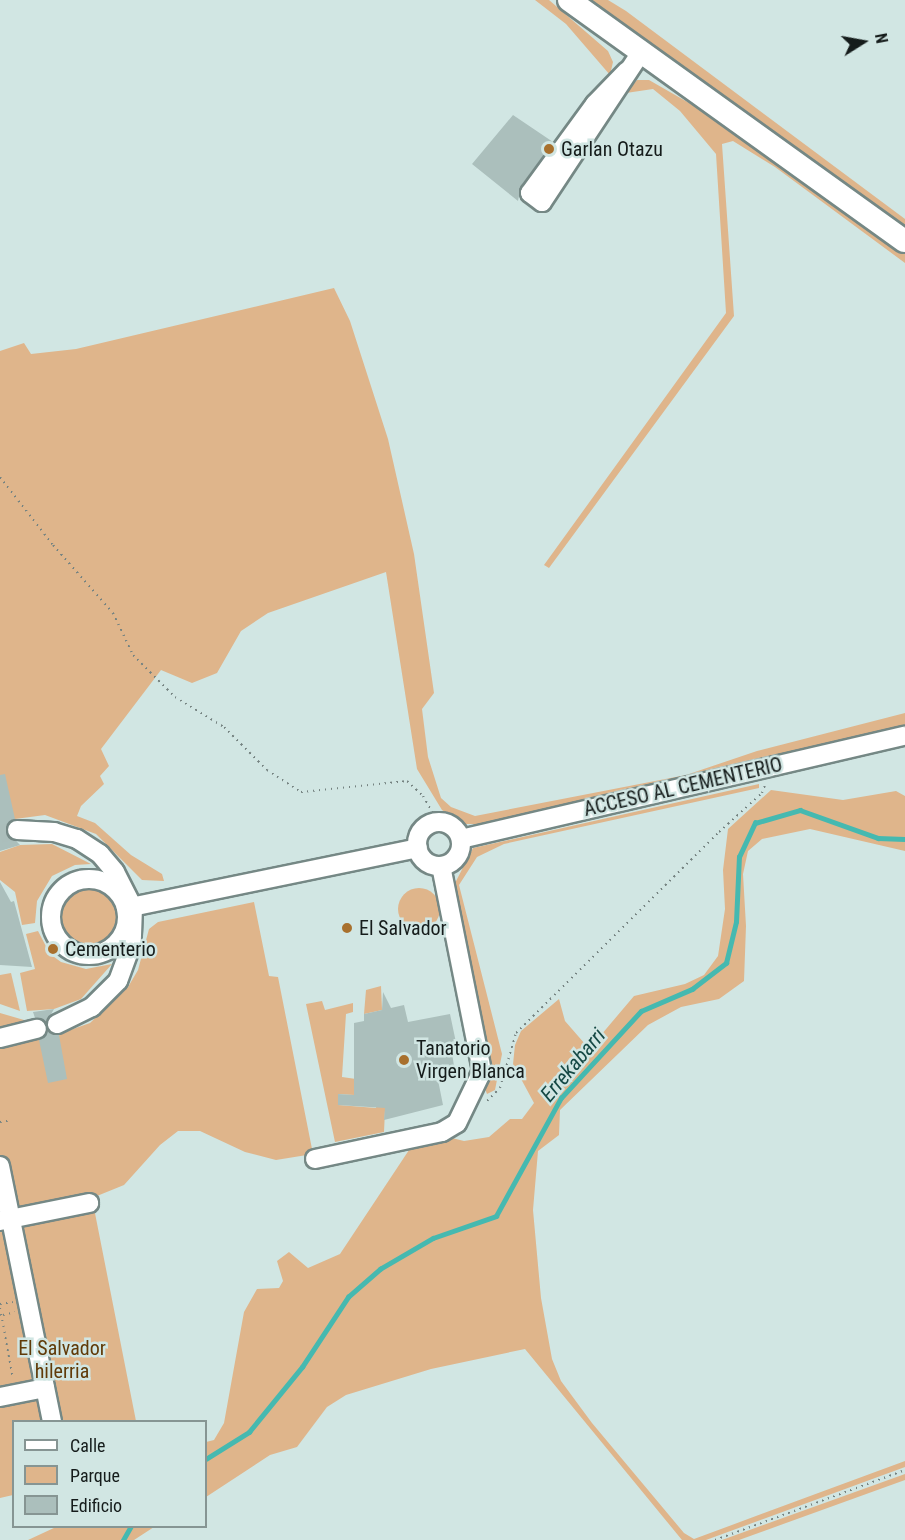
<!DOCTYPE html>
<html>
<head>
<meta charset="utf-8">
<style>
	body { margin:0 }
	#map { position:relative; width:905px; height:1540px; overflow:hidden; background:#d1e6e3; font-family:"Roboto Condensed",sans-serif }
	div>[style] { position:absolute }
	.green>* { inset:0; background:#dfb58b }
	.round { border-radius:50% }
	.stream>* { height:4.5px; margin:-2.25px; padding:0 2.25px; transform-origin:2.25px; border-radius:2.25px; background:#45b9b0 }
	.building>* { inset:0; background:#abbfbc }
	.minor-tunnel>* { height:18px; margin-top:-9px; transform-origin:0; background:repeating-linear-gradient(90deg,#abbebb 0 18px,transparent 0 27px) }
	.path>* { height:2px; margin-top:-1px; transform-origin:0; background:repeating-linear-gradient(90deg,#758381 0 1.5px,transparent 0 6px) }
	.roads { filter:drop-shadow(2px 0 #758885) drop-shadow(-2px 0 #758885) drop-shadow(0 2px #758885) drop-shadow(0 -2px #758885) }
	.minor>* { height:18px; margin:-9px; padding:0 9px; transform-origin:9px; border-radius:9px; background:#fff }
	.minor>.ring { margin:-9px; padding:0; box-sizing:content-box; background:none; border:18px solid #fff; border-radius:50% }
	.major>* { height:22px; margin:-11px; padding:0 11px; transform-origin:11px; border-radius:11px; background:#fff }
	.dots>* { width:16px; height:16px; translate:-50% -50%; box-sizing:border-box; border:3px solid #d1e6e3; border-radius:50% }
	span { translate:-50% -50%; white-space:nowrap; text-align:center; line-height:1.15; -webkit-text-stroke:5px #d1e6e3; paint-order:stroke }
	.poi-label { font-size:20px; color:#151c1b }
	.left { translate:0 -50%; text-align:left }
	.street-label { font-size:20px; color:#151c1b }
	.park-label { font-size:20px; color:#603a08 }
	.water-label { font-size:21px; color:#164945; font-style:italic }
	.legend { position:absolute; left:12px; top:1420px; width:195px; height:108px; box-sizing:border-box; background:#d1e6e3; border:2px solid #869593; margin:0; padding:8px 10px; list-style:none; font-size:18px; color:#151c1b }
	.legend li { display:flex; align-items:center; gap:12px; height:30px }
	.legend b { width:30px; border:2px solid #869593 }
	.north { position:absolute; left:833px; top:12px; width:60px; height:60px; -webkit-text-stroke:4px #d1e6e3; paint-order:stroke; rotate:79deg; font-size:16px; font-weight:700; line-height:24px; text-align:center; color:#151c1b }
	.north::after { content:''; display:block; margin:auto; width:21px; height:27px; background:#151c1b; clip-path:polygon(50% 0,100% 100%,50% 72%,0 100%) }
</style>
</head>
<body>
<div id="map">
	<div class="green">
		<i style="clip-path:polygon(535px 0,549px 0,608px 51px,613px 62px,610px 75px,566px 24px)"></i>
		<i style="clip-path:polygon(587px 0,608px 0,626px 11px,905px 219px,905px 229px)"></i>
		<i style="clip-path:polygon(637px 80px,649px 80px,717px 119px,905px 253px,905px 263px,775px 167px,733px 141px,722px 144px,734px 316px,549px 568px,544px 565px,726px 313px,716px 154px,680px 111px,653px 89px,626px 93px)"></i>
		<i style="clip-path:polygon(334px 288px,350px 321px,388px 439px,414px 554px,434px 693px,422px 709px,428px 757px,441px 798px,451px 807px,475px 816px,686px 775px,757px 751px,905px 713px,905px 726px,671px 782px,482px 824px,463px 824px,442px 810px,417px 769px,386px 572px,268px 613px,241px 631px,217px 673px,192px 683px,161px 670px,101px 749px,109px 766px,100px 776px,104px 784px,81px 806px,77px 816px,95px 823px,131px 855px,162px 874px,164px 881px,142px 880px,96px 834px,45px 815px,15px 819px,18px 835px,0 841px,0 351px,24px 343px,31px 354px,76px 349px)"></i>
		<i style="clip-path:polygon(759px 784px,759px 788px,504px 844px,477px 857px,459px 885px,502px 1054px,495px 1090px,487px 1094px,484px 1086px,491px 1067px,453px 887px,473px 848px)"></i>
		<i style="clip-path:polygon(771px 790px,843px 800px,896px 791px,905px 796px,905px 851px,810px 829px,762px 839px,748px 851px,743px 874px,746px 926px,744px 981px,719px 999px,681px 1007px,648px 1025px,560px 1110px,559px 1135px,538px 1151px,533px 1210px,541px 1298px,552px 1359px,561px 1381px,592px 1423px,684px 1533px,694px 1539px,905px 1461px,905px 1467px,706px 1540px,682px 1540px,525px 1349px,431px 1369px,346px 1395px,327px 1407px,297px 1447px,270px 1455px,206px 1497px,206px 1442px,214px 1440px,224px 1423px,244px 1312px,257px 1289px,279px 1288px,283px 1281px,277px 1261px,289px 1252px,308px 1268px,340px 1254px,413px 1144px,448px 1137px,464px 1141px,489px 1137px,510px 1119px,522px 1119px,534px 1103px,513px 1064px,515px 1045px,521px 1031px,559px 999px,565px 1021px,585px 1044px,601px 1035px,634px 996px,685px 984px,704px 975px,718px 956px,725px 909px,723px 870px,728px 829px)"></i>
		<i style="clip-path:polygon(52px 844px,91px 864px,75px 865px,52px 876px,37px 901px,35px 923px,22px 925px,15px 892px,0 880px,0 852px,20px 845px)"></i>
		<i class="round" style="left:59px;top:888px;width:58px;height:58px"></i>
		<i class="round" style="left:398px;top:888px;width:42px;height:42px"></i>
		<i style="clip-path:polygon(254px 902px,269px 976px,278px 977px,313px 1154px,276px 1160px,245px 1152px,200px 1131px,178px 1131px,160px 1145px,124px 1185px,92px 1198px,136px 1421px,14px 1422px,13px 1495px,0 1498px,0 1013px,24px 1020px,56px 1019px,59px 1034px,90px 1023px,128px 987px,138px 970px,149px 929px,158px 922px)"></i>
		<i style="clip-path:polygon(38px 931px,50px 954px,61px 962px,86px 969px,112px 964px,81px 999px,54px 1009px,27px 1011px,20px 973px,35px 969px,26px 934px)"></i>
		<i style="clip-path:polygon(11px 973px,20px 1011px,0 1004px,0 975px)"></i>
		<i style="clip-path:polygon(381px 986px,382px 1010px,364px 1014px,366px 990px)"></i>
		<i style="clip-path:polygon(322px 1001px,325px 1010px,353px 1003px,353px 1012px,346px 1014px,342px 1077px,356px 1079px,354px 1095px,338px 1094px,338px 1105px,376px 1108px,377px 1097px,386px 1089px,384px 1132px,335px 1142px,306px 1004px)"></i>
		<i style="clip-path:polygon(905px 1474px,905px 1480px,739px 1540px,722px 1540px)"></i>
		<i style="clip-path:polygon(56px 1527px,56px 1526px,154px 1527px,134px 1540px,28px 1540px)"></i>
	</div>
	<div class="stream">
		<i style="left:206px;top:1459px;width:51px;rotate:-32.1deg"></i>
		<i style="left:249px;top:1432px;width:84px;rotate:-50.8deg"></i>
		<i style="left:302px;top:1367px;width:84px;rotate:-56.7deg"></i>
		<i style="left:348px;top:1297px;width:43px;rotate:-41.2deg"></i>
		<i style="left:380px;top:1269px;width:61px;rotate:-30.3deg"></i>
		<i style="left:433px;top:1238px;width:67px;rotate:-19.2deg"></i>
		<i style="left:496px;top:1216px;width:135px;rotate:-61.2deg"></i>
		<i style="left:561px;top:1098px;width:118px;rotate:-47.4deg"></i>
		<i style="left:641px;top:1011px;width:56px;rotate:-23.3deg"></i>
		<i style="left:692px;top:989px;width:43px;rotate:-37.4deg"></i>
		<i style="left:726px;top:963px;width:42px;rotate:-76.3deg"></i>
		<i style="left:736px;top:922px;width:65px;rotate:-87.4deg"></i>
		<i style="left:739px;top:857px;width:38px;rotate:-65deg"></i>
		<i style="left:755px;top:823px;width:47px;rotate:-16.1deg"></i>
		<i style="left:800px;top:810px;width:83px;rotate:19.7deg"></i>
		<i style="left:878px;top:838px;width:27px;rotate:2deg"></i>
		<i style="left:123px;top:1540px;width:16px;rotate:-60deg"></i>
	</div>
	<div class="building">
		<i style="clip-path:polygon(513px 115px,553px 142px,521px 186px,518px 201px,472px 164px)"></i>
		<i style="clip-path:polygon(5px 774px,15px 819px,6px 830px,20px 845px,0 851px,0 775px)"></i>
		<i style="clip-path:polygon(0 882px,11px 902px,14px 901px,32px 967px,0 965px)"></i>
		<i style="clip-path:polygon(383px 992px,391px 1008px,404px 1005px,408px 1022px,450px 1014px,458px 1052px,452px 1053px,454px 1066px,436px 1070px,443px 1105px,384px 1120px,385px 1108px,338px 1105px,338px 1094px,354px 1095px,354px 1023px,364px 1021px,364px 1014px,382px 1010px)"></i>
		<i style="clip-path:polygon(54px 1009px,46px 1023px,35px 1018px,33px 1012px)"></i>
		<i style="clip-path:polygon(48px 1030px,59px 1035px,67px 1079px,48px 1083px,39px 1040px)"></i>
	</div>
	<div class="minor-tunnel">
		<i style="left:0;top:834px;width:17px;rotate:-13deg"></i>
	</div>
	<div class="path">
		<i style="left:0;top:477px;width:86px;rotate:52.1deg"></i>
		<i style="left:53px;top:545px;width:91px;rotate:48.6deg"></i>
		<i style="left:113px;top:613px;width:47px;rotate:64.5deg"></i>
		<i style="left:133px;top:655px;width:59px;rotate:45deg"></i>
		<i style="left:175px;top:697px;width:57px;rotate:31.5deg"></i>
		<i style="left:224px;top:727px;width:61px;rotate:45deg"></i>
		<i style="left:267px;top:770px;width:40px;rotate:32.9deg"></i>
		<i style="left:301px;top:792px;width:107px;rotate:-5.9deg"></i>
		<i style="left:407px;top:781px;width:22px;rotate:43deg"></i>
		<i style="left:423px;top:796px;width:30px;rotate:60deg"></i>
		<i style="left:487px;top:1101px;width:18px;rotate:-45deg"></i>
		<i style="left:500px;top:1088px;width:57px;rotate:-73.8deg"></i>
		<i style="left:516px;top:1033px;width:286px;rotate:-44.7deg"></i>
		<i style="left:719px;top:832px;width:58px;rotate:-42.2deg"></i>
		<i style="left:762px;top:793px;width:9px;rotate:-69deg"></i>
		<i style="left:0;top:1122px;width:12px;rotate:-9deg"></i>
		<i style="left:0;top:1304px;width:13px;rotate:-9deg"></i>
		<i style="left:0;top:1308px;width:72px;rotate:79.6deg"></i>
		<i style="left:3px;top:1315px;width:12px;rotate:-14deg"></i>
		<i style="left:715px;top:1540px;width:202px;rotate:-20.2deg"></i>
	</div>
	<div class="roads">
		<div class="minor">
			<i style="left:627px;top:71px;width:46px;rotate:134.1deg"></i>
			<i style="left:595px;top:104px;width:110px;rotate:126.1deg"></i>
			<i style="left:530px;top:193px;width:15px;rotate:37deg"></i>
			<i style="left:542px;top:202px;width:181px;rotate:-56.5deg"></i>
			<i class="ring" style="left:417px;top:822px;width:26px;height:26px"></i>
			<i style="left:17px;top:830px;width:37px;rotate:3deg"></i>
			<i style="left:54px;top:832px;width:24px;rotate:17deg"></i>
			<i style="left:77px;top:839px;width:27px;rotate:33deg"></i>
			<i style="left:100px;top:854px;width:23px;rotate:50deg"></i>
			<i style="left:115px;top:872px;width:39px;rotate:63deg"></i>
			<i style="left:133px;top:907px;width:36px;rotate:92deg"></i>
			<i style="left:132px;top:943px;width:40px;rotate:110.2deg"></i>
			<i style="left:118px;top:981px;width:37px;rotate:135deg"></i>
			<i style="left:92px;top:1007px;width:39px;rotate:154deg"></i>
			<i style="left:461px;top:839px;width:456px;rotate:-13.1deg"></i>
			<i class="ring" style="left:51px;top:879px;width:58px;height:58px"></i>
			<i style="left:126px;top:908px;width:298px;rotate:-11.6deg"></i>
			<i style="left:0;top:1038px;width:38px;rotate:-14deg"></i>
			<i style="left:315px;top:1159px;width:130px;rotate:-12deg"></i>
			<i style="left:442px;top:1132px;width:17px;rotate:-31deg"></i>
			<i style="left:457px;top:1123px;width:58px;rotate:-64.3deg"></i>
			<i style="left:482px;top:1071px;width:209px;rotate:-101.3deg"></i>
			<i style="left:0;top:1166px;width:261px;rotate:78.5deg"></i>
			<i style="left:0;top:1221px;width:91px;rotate:-11.4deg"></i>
			<i style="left:0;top:1397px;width:46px;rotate:-11.3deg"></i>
		</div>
		<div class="major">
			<i style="left:569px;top:0;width:413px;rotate:35.7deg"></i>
		</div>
	</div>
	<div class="dots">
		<i style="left:549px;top:149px;background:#a8702d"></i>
		<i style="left:347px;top:928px;background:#a8702d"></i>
		<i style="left:53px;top:949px;background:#a8702d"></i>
		<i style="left:404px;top:1060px;background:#a8702d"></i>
	</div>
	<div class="poi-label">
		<span class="left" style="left:561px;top:149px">Garlan Otazu</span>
		<span class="left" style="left:359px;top:928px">El Salvador</span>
		<span class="left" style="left:65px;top:949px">Cementerio</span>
		<span class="left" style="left:416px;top:1060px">Tanatorio<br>Virgen Blanca</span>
	</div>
	<div class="street-label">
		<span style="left:683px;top:787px;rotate:-13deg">ACCESO AL CEMENTERIO</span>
	</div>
	<div class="park-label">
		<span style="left:62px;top:1360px">El Salvador<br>hilerria</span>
	</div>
	<div class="water-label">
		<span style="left:573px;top:1065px;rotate:-50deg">Errekabarri</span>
	</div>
	<ul class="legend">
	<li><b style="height:8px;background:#fff"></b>Calle</li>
	<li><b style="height:16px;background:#dfb58b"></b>Parque</li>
	<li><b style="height:16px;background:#abbfbc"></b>Edificio</li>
	</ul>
	<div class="north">N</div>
</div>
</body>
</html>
